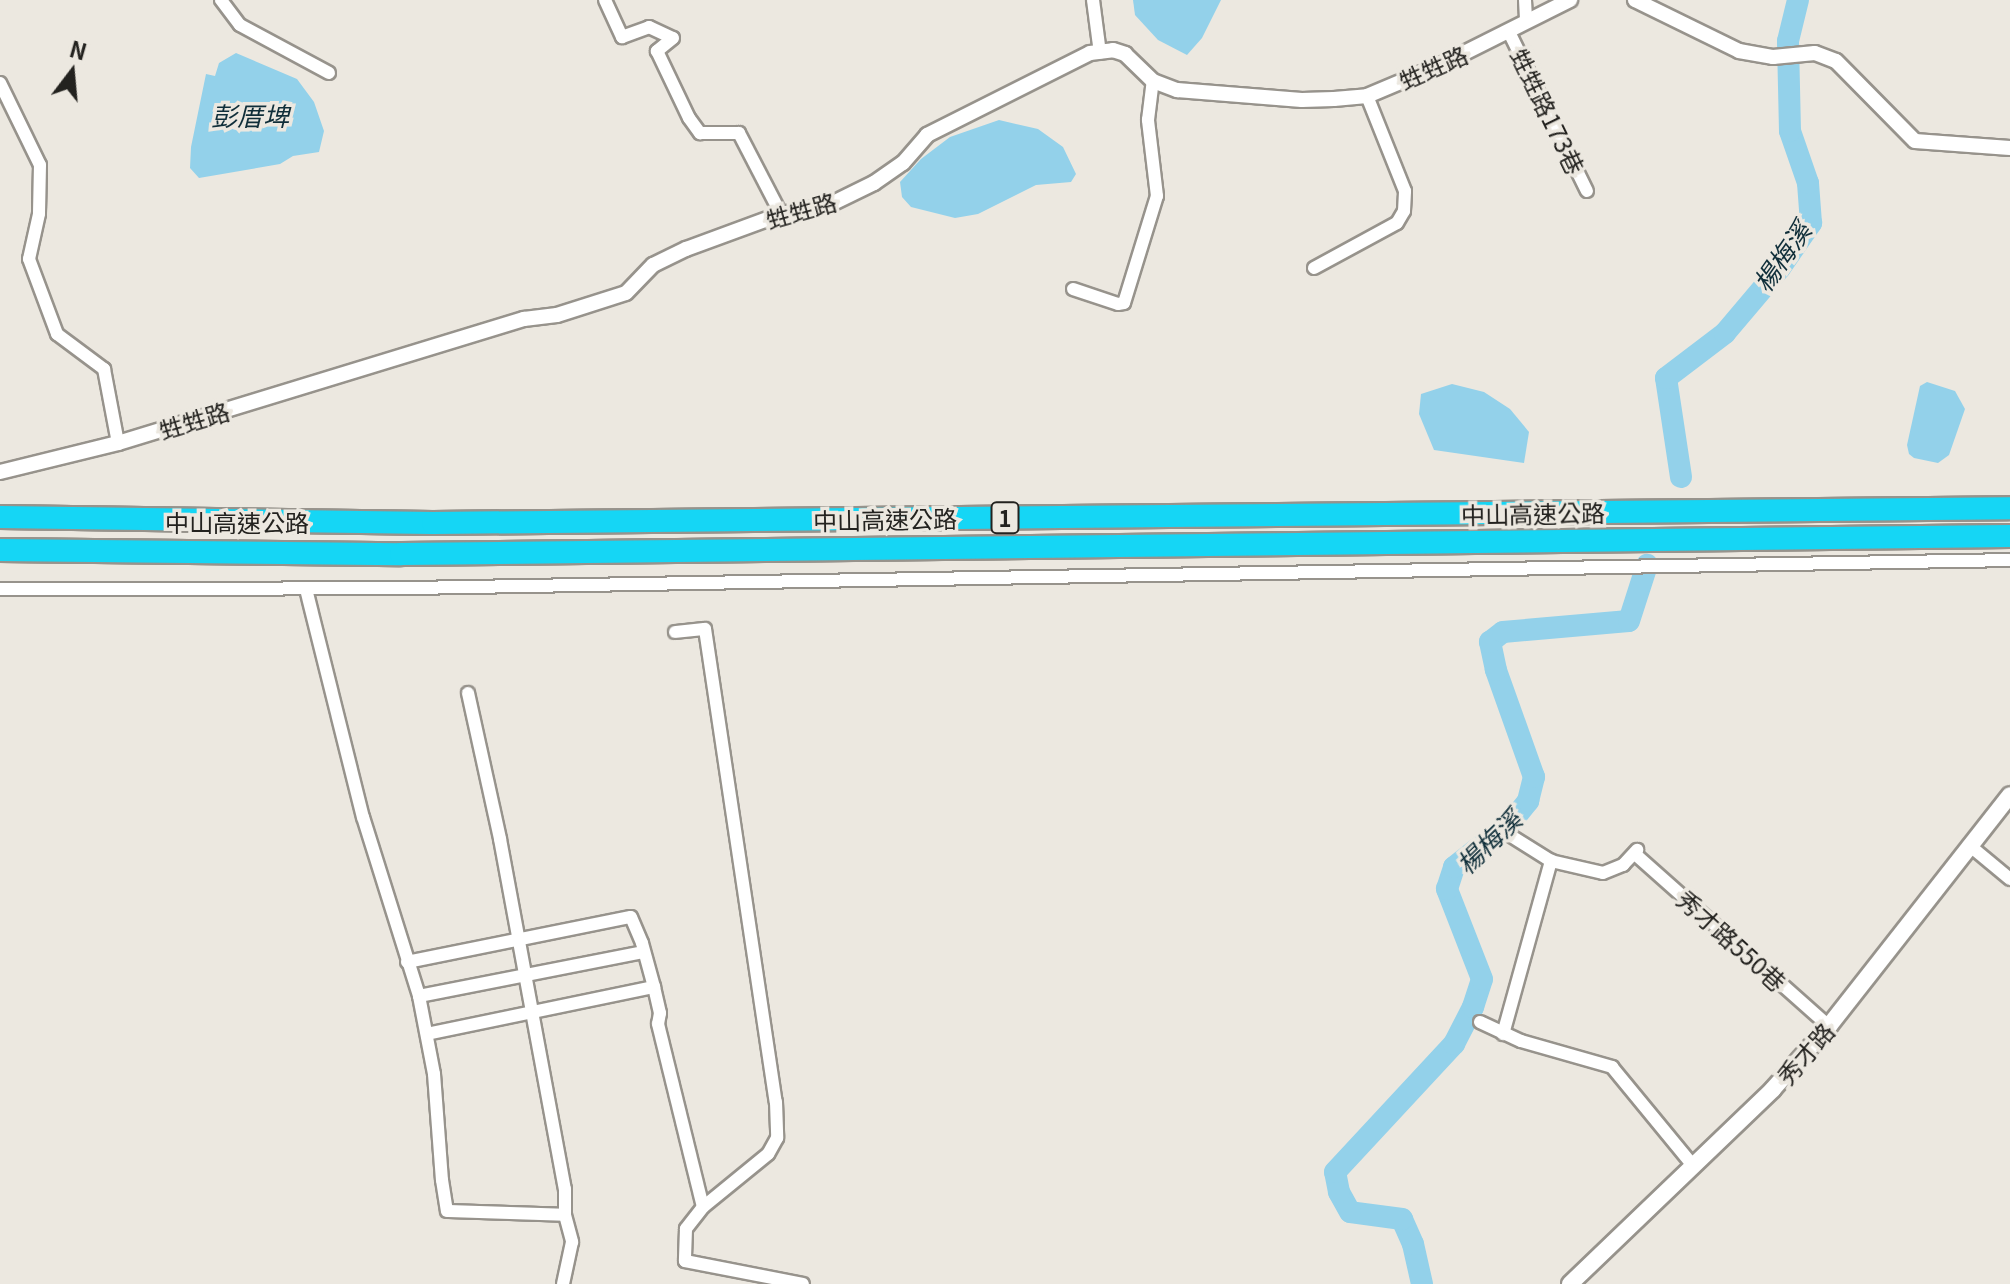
<!DOCTYPE html>
<html>
<head>
<meta charset="utf-8">
<style>
	body { margin:0 }
	#map { position:relative; width:2010px; height:1284px; overflow:hidden; background:#ece8e0; font-family:Georgia,"Noto Sans TC",serif }
	div>[style] { position:absolute }
	.water>* { inset:0; background:#93d1ea }
	.river>* { height:22px; margin:-11px; padding:0 11px; transform-origin:11px; border-radius:11px; background:#93d1ea }
	.roads { filter:drop-shadow(2px 0 #97938c) drop-shadow(-2px 0 #97938c) drop-shadow(0 2px #97938c) drop-shadow(0 -2px #97938c) }
	.minor>* { height:12px; margin:-6px; padding:0 6px; transform-origin:6px; border-radius:6px; background:#fff }
	.tertiary>* { height:14px; margin:-7px; padding:0 7px; transform-origin:7px; border-radius:7px; background:#fff }
	.secondary>* { height:16px; margin:-8px; padding:0 8px; transform-origin:8px; border-radius:8px; background:#fff }
	.motorway>* { height:22px; margin:-11px; padding:0 11px; transform-origin:11px; border-radius:11px; background:#15d6f5 }
	span { translate:-50% -50%; white-space:nowrap; text-align:center; line-height:1.15; -webkit-text-stroke:7px #ece8e0; paint-order:stroke }
	.shield-label span { padding:2px 6px; background:#ece8e0; border:2px solid; border-radius:6px; -webkit-text-stroke-width:0 }
	.shield-label { font-size:22px; color:#23221f; font-weight:700 }
	.street-label { font-size:24px; color:#23221f }
	.water-label { font-size:26px; color:#0f2e39; font-style:italic }
	.north { position:absolute; left:32px; top:32px; width:80px; height:80px; -webkit-text-stroke:6px #ece8e0; paint-order:stroke; rotate:16deg; font-size:22px; font-weight:700; line-height:32px; text-align:center; color:#23221f }
	.north::after { content:''; display:block; margin:auto; width:28px; height:36px; background:#23221f; clip-path:polygon(50% 0,100% 100%,50% 72%,0 100%) }
</style>
</head>
<body>
<div id="map">
	<div class="water">
		<i style="clip-path:polygon(1133px 0,1221px 0,1202px 38px,1187px 55px,1158px 40px,1135px 15px)"></i>
		<i style="clip-path:polygon(236px 53px,297px 79px,314px 102px,324px 131px,319px 152px,293px 156px,280px 164px,199px 178px,190px 168px,191px 147px,206px 74px,215px 76px,219px 63px)"></i>
		<i style="clip-path:polygon(999px 120px,1038px 129px,1063px 147px,1076px 174px,1071px 182px,1036px 185px,978px 214px,955px 218px,911px 207px,902px 197px,900px 182px,921px 159px,950px 137px)"></i>
		<i style="clip-path:polygon(1927px 382px,1955px 391px,1965px 409px,1949px 455px,1938px 463px,1914px 458px,1909px 454px,1907px 445px,1920px 386px)"></i>
		<i style="clip-path:polygon(1452px 384px,1484px 392px,1510px 409px,1529px 432px,1524px 463px,1434px 450px,1419px 414px,1421px 394px)"></i>
	</div>
	<div class="river">
		<i style="left:1681px;top:477px;width:100px;rotate:-98.6deg"></i>
		<i style="left:1666px;top:378px;width:74px;rotate:-37.3deg"></i>
		<i style="left:1725px;top:333px;width:85px;rotate:-49.8deg"></i>
		<i style="left:1780px;top:268px;width:55px;rotate:-55.4deg"></i>
		<i style="left:1811px;top:223px;width:40px;rotate:-94.3deg"></i>
		<i style="left:1808px;top:183px;width:55px;rotate:-109.1deg"></i>
		<i style="left:1790px;top:131px;width:90px;rotate:-91.3deg"></i>
		<i style="left:1788px;top:41px;width:42px;rotate:-76.3deg"></i>
		<i style="left:1422px;top:1284px;width:41px;rotate:-102.7deg"></i>
		<i style="left:1413px;top:1244px;width:27px;rotate:-114deg"></i>
		<i style="left:1402px;top:1219px;width:52px;rotate:-172.3deg"></i>
		<i style="left:1350px;top:1212px;width:23px;rotate:-119deg"></i>
		<i style="left:1339px;top:1192px;width:20px;rotate:-101deg"></i>
		<i style="left:1335px;top:1172px;width:175px;rotate:-47.1deg"></i>
		<i style="left:1454px;top:1044px;width:42px;rotate:-62.8deg"></i>
		<i style="left:1473px;top:1007px;width:29px;rotate:-72deg"></i>
		<i style="left:1482px;top:979px;width:97px;rotate:-111.3deg"></i>
		<i style="left:1447px;top:889px;width:23px;rotate:-72deg"></i>
		<i style="left:1454px;top:867px;width:74px;rotate:-38.4deg"></i>
		<i style="left:1512px;top:821px;width:26px;rotate:-51deg"></i>
		<i style="left:1528px;top:801px;width:25px;rotate:-76deg"></i>
		<i style="left:1534px;top:777px;width:114px;rotate:-109.6deg"></i>
		<i style="left:1496px;top:670px;width:29px;rotate:-102deg"></i>
		<i style="left:1490px;top:642px;width:16px;rotate:-38deg"></i>
		<i style="left:1503px;top:632px;width:126px;rotate:-5deg"></i>
		<i style="left:1629px;top:621px;width:59px;rotate:-72.2deg"></i>
	</div>
	<div class="roads">
		<div class="minor">
			<i style="left:221px;top:0;width:31px;rotate:53deg"></i>
			<i style="left:240px;top:25px;width:101px;rotate:28.3deg"></i>
			<i style="left:605px;top:0;width:41px;rotate:65.3deg"></i>
			<i style="left:622px;top:37px;width:29px;rotate:-20deg"></i>
			<i style="left:649px;top:27px;width:26px;rotate:25deg"></i>
			<i style="left:673px;top:38px;width:21px;rotate:141deg"></i>
			<i style="left:657px;top:51px;width:74px;rotate:64.5deg"></i>
			<i style="left:689px;top:118px;width:19px;rotate:54deg"></i>
			<i style="left:700px;top:133px;width:39px"></i>
			<i style="left:739px;top:133px;width:91px;rotate:62.6deg"></i>
			<i style="left:1093px;top:0;width:53px;rotate:82.5deg"></i>
			<i style="left:1525px;top:0;width:22px;rotate:87deg"></i>
			<i style="left:1509px;top:32px;width:177px;rotate:63.9deg"></i>
			<i style="left:0;top:83px;width:91px;rotate:64deg"></i>
			<i style="left:40px;top:165px;width:49px;rotate:91.2deg"></i>
			<i style="left:39px;top:214px;width:46px;rotate:102.5deg"></i>
			<i style="left:29px;top:259px;width:80px;rotate:69.5deg"></i>
			<i style="left:57px;top:334px;width:59px;rotate:36.7deg"></i>
			<i style="left:104px;top:369px;width:75px;rotate:79.3deg"></i>
			<i style="left:1314px;top:268px;width:94px;rotate:-28.5deg"></i>
			<i style="left:1397px;top:223px;width:14px;rotate:-60deg"></i>
			<i style="left:1404px;top:211px;width:20px;rotate:-87deg"></i>
			<i style="left:1405px;top:191px;width:102px;rotate:-111.8deg"></i>
			<i style="left:1073px;top:289px;width:47px;rotate:18.4deg"></i>
			<i style="left:1118px;top:304px;width:6px;rotate:-9deg"></i>
			<i style="left:1124px;top:303px;width:112px;rotate:-72.9deg"></i>
			<i style="left:1157px;top:196px;width:77px;rotate:-96.8deg"></i>
			<i style="left:1148px;top:120px;width:39px;rotate:-83deg"></i>
			<i style="left:0;top:589px;width:410px;rotate:-0.1deg"></i>
			<i style="left:410px;top:588px;width:1600px;rotate:-1deg"></i>
			<i style="left:306px;top:589px;width:235px;rotate:76deg"></i>
			<i style="left:363px;top:817px;width:188px;rotate:72.6deg"></i>
			<i style="left:419px;top:996px;width:79px;rotate:79.1deg"></i>
			<i style="left:434px;top:1074px;width:106px;rotate:85.7deg"></i>
			<i style="left:442px;top:1180px;width:31px;rotate:81deg"></i>
			<i style="left:447px;top:1211px;width:118px;rotate:1.9deg"></i>
			<i style="left:675px;top:632px;width:30px;rotate:-6deg"></i>
			<i style="left:705px;top:629px;width:478px;rotate:81.5deg"></i>
			<i style="left:776px;top:1102px;width:36px;rotate:88deg"></i>
			<i style="left:777px;top:1138px;width:18px;rotate:119deg"></i>
			<i style="left:768px;top:1154px;width:84px;rotate:140.8deg"></i>
			<i style="left:703px;top:1207px;width:28px;rotate:128deg"></i>
			<i style="left:686px;top:1229px;width:32px;rotate:92deg"></i>
			<i style="left:685px;top:1261px;width:120px;rotate:11deg"></i>
			<i style="left:468px;top:693px;width:149px;rotate:77.6deg"></i>
			<i style="left:500px;top:839px;width:356px;rotate:79.5deg"></i>
			<i style="left:565px;top:1189px;width:26px;rotate:90deg"></i>
			<i style="left:565px;top:1215px;width:28px;rotate:75deg"></i>
			<i style="left:572px;top:1242px;width:43px;rotate:102.1deg"></i>
			<i style="left:1500px;top:829px;width:60px;rotate:32.1deg"></i>
			<i style="left:1551px;top:861px;width:53px;rotate:13deg"></i>
			<i style="left:1603px;top:873px;width:22px;rotate:-22deg"></i>
			<i style="left:1623px;top:865px;width:21px;rotate:-47deg"></i>
			<i style="left:1969px;top:845px;width:53px;rotate:39.7deg"></i>
			<i style="left:1635px;top:854px;width:259px;rotate:41.6deg"></i>
			<i style="left:407px;top:962px;width:228px;rotate:-11.4deg"></i>
			<i style="left:631px;top:917px;width:28px;rotate:67deg"></i>
			<i style="left:642px;top:943px;width:46px;rotate:74.7deg"></i>
			<i style="left:654px;top:987px;width:27px;rotate:77deg"></i>
			<i style="left:660px;top:1013px;width:11px;rotate:100deg"></i>
			<i style="left:658px;top:1024px;width:188px;rotate:76.2deg"></i>
			<i style="left:419px;top:996px;width:228px;rotate:-11.1deg"></i>
			<i style="left:1480px;top:1022px;width:45px;rotate:24.9deg"></i>
			<i style="left:1521px;top:1041px;width:95px;rotate:15.9deg"></i>
			<i style="left:1612px;top:1067px;width:129px;rotate:50.6deg"></i>
			<i style="left:427px;top:1034px;width:232px;rotate:-11.7deg"></i>
			<i style="left:1503px;top:1034px;width:180px;rotate:-74.5deg"></i>
		</div>
		<div class="tertiary">
			<i style="left:1635px;top:0;width:116px;rotate:26.1deg"></i>
			<i style="left:1739px;top:51px;width:35px;rotate:10deg"></i>
			<i style="left:1773px;top:57px;width:42px;rotate:-5.4deg"></i>
			<i style="left:1815px;top:53px;width:22px;rotate:21deg"></i>
			<i style="left:1836px;top:61px;width:112px;rotate:45.4deg"></i>
			<i style="left:1915px;top:141px;width:95px;rotate:4.2deg"></i>
			<i style="left:0;top:472px;width:122px;rotate:-13.8deg"></i>
			<i style="left:118px;top:443px;width:425px;rotate:-17deg"></i>
			<i style="left:524px;top:319px;width:33px;rotate:-7deg"></i>
			<i style="left:557px;top:315px;width:72px;rotate:-17.7deg"></i>
			<i style="left:626px;top:293px;width:39px;rotate:-46deg"></i>
			<i style="left:653px;top:265px;width:37px;rotate:-26deg"></i>
			<i style="left:686px;top:249px;width:101px;rotate:-20.2deg"></i>
			<i style="left:781px;top:214px;width:47px;rotate:-9.9deg"></i>
			<i style="left:827px;top:206px;width:52px;rotate:-26.1deg"></i>
			<i style="left:874px;top:183px;width:35px;rotate:-35deg"></i>
			<i style="left:903px;top:163px;width:37px;rotate:-49deg"></i>
			<i style="left:927px;top:135px;width:182px;rotate:-26.7deg"></i>
			<i style="left:1090px;top:53px;width:23px;rotate:-7deg"></i>
			<i style="left:1113px;top:50px;width:13px;rotate:18deg"></i>
			<i style="left:1125px;top:54px;width:39px;rotate:44deg"></i>
			<i style="left:1153px;top:81px;width:26px;rotate:21deg"></i>
			<i style="left:1177px;top:90px;width:125px;rotate:4.6deg"></i>
			<i style="left:1302px;top:100px;width:32px;rotate:-2deg"></i>
			<i style="left:1334px;top:99px;width:33px;rotate:-5deg"></i>
			<i style="left:1367px;top:96px;width:75px;rotate:-22.8deg"></i>
			<i style="left:1436px;top:67px;width:150px;rotate:-26.6deg"></i>
		</div>
		<div class="secondary">
			<i style="left:1570px;top:1284px;width:281px;rotate:-43.8deg"></i>
			<i style="left:1773px;top:1089px;width:84px;rotate:-48.4deg"></i>
			<i style="left:1829px;top:1026px;width:293px;rotate:-51.9deg"></i>
		</div>
		<div class="motorway">
			<i style="left:0;top:517px;width:433px;rotate:0.8deg"></i>
			<i style="left:433px;top:523px;width:1577px;rotate:-0.54deg"></i>
			<i style="left:0;top:550px;width:401px;rotate:0.6deg"></i>
			<i style="left:401px;top:554px;width:1609px;rotate:-0.64deg"></i>
		</div>
	</div>
	<div class="shield-label">
		<span style="left:1005px;top:518px">1</span>
	</div>
	<div class="street-label">
		<span style="left:1433px;top:67px;rotate:-24deg">甡甡路</span>
		<span style="left:1548px;top:111px;rotate:64deg">甡甡路173巷</span>
		<span style="left:801px;top:210px;rotate:-16deg">甡甡路</span>
		<span style="left:194px;top:420px;rotate:-17deg">甡甡路</span>
		<span style="left:1533px;top:513px;rotate:-1deg">中山高速公路</span>
		<span style="left:885px;top:519px;rotate:-1deg">中山高速公路</span>
		<span style="left:237px;top:522px">中山高速公路</span>
		<span style="left:1732px;top:940px;rotate:42deg">秀才路550巷</span>
		<span style="left:1805px;top:1053px;rotate:-49deg">秀才路</span>
	</div>
	<div class="water-label">
		<span style="left:250px;top:115px">彭厝埤</span>
		<span style="left:1781px;top:256px;rotate:-55deg">楊梅溪</span>
		<span style="left:1488px;top:841px;rotate:-44deg">楊梅溪</span>
	</div>
	<div class="north">N</div>
</div>
</body>
</html>
